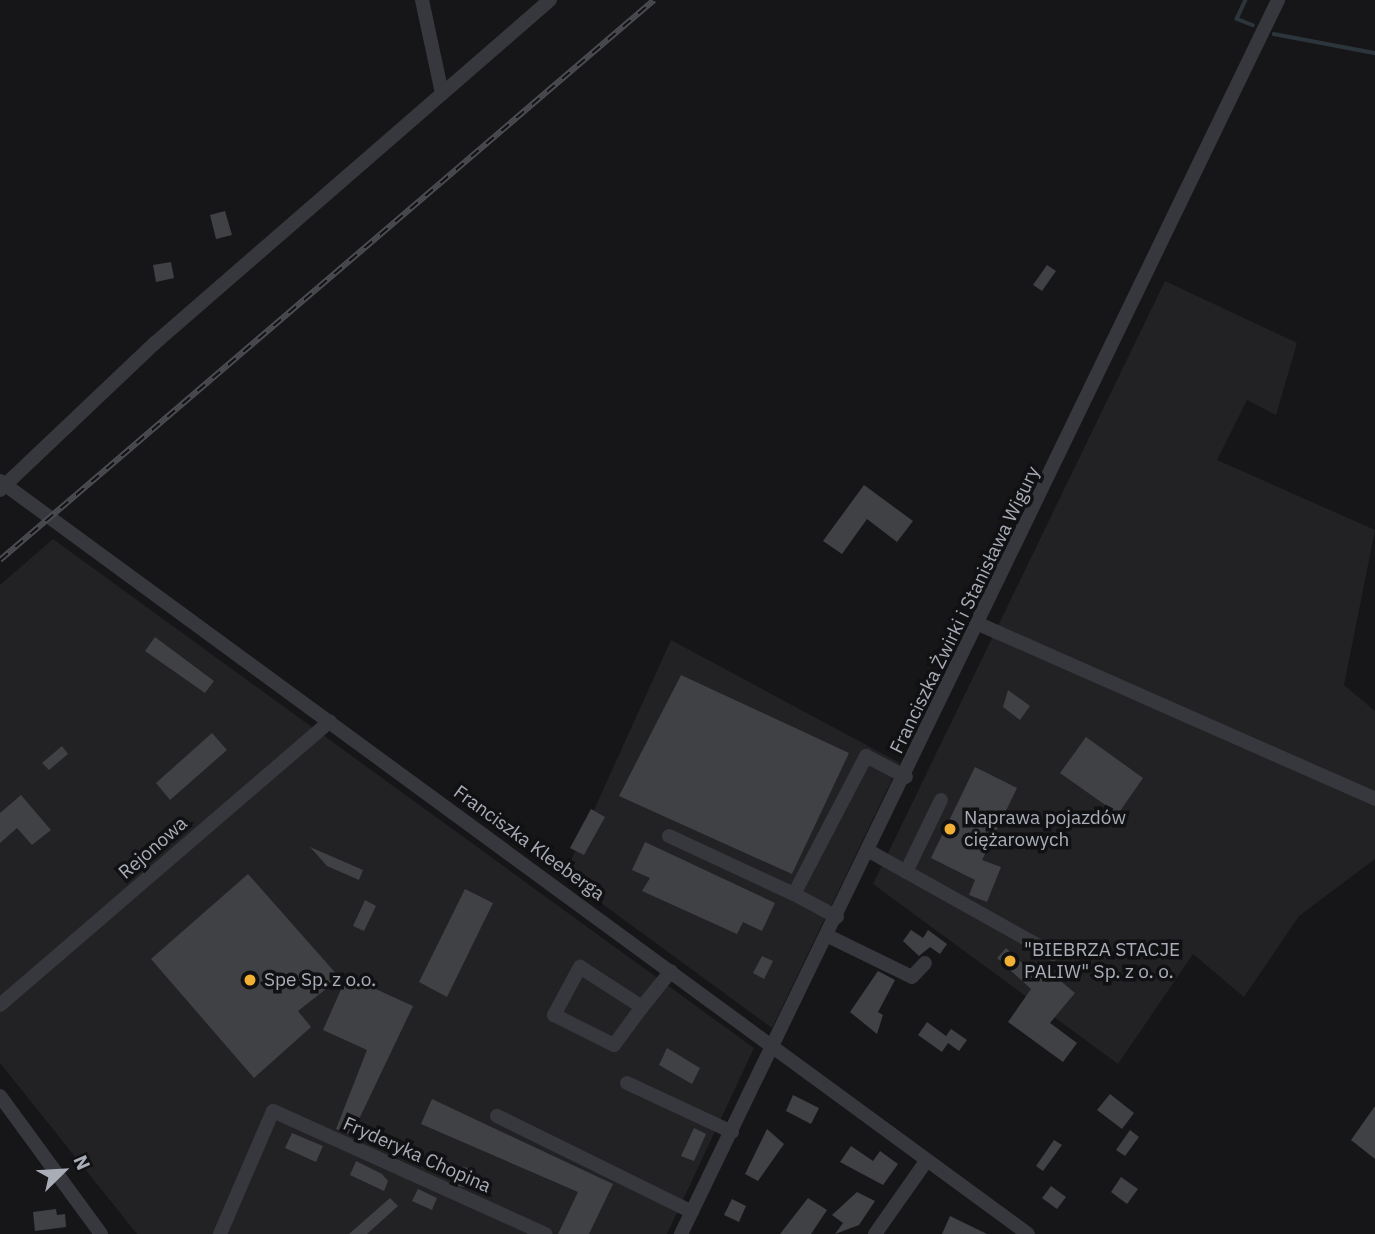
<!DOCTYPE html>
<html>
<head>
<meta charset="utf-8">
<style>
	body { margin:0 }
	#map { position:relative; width:1375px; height:1234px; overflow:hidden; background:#161618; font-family:"IBM Plex Sans",sans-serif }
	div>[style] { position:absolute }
	.built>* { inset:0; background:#222225 }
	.stream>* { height:3.5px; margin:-1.75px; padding:0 1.75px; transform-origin:1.75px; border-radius:1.75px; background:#2c353c }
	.building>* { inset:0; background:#404145 }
	.round { border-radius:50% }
	.path>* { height:2.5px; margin-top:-1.25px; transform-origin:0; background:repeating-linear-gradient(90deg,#3d3f44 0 3.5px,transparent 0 8.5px) }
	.minor>* { height:14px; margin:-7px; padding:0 7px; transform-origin:7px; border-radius:7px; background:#37383d }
	.rail>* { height:6px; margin-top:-3px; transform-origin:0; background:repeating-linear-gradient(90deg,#111113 0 10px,#4a4c52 0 20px); box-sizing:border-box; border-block:2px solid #4a4c52 }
	.dots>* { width:19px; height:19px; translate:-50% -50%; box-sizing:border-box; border:4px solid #111113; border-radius:50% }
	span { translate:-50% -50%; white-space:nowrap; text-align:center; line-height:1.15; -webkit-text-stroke:7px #111113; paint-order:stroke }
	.street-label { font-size:19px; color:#a8adb8 }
	.poi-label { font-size:19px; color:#a8adb8 }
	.left { translate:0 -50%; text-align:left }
	.north { position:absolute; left:28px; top:1136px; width:70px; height:70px; -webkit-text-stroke:5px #111113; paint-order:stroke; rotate:66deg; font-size:19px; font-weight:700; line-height:28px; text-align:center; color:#a8adb8 }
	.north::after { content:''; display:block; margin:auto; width:24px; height:32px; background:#a8adb8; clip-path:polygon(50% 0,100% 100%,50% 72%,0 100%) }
</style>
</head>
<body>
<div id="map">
	<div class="built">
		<i style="clip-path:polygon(1165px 281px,1297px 343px,1276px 415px,1247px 400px,1217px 460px,1375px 530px,1344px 685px,1375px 711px,1375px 859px,1299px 916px,1244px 997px,1193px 954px,1118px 1064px,873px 884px)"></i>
		<i style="clip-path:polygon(53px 539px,754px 1048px,667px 1234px,137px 1234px,0 1063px,0 585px)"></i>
		<i style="clip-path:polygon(671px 640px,900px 763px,772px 1028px,564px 876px)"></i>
	</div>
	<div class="stream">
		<i style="left:1246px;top:0;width:21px;rotate:115deg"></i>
		<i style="left:1237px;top:19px;width:17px;rotate:21deg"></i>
		<i style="left:1274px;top:34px;width:103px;rotate:10.7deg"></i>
	</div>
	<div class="building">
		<i style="clip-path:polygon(225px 211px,232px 235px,216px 239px,210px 215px)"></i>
		<i style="clip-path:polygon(171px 262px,174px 278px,156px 282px,153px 265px)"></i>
		<i style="clip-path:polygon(1047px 265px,1056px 271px,1042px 291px,1033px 285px)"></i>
		<i style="clip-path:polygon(864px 485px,913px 521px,897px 542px,867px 519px,842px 554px,823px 541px)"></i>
		<i style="clip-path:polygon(155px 637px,214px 681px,205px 693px,145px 651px)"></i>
		<i style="clip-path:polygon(681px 675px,849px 753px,792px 874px,619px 796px)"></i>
		<i style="clip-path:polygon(1008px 690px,1030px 706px,1020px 720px,1003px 707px)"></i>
		<i style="clip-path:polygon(212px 733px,227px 750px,170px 800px,156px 783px)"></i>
		<i style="clip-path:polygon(1086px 737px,1143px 778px,1118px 814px,1060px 773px)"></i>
		<i style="clip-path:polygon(62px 746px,68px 754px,49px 770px,42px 763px)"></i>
		<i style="clip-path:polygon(975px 767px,1017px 788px,982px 860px,1001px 867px,987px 902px,969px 895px,975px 880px,931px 858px)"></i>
		<i style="clip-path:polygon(21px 795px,51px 830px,32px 845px,17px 828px,0 843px,0 813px)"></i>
		<i style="clip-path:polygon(591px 809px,605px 817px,584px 855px,570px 848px)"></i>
		<i style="clip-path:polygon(645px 842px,775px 903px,762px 931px,743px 922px,737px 934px,642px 891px,650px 878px,632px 870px)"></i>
		<i style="clip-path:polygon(310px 847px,363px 870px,359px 880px,327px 866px)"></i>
		<i style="clip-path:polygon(248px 874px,340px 978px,298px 1011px,311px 1027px,254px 1078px,151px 959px)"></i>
		<i style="clip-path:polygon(465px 889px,493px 903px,447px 997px,419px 982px)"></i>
		<i style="clip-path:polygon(365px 900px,376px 906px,364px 931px,353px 926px)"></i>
		<i style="clip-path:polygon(911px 930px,923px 938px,928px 930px,947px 944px,940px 954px,930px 947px,919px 956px,903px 941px)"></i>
		<i style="clip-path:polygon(1006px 948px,1032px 972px,1039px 963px,1075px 993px,1050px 1023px,1077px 1043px,1063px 1062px,1008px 1022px,1031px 989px,997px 958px)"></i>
		<i style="clip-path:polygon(762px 956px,773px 961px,764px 979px,753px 973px)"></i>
		<i style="clip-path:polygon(878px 971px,895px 980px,878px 1012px,883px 1015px,877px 1034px,850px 1012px)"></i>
		<i style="clip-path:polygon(347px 976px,413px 1006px,351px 1136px,336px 1129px,367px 1050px,323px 1030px)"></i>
		<i style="clip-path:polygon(927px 1022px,946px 1036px,951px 1029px,967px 1040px,959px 1051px,948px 1043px,942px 1052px,918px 1035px)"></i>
		<i style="clip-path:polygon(667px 1048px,700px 1068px,692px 1084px,659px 1065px)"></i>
		<i style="clip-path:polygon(1110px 1094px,1134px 1113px,1122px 1129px,1097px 1110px)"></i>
		<i style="clip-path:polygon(793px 1095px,819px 1108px,811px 1124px,786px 1111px)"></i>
		<i style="clip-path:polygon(432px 1099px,613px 1184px,589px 1234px,558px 1234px,578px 1192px,421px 1124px)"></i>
		<i style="clip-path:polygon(1375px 1106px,1375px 1159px,1351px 1140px)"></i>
		<i style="clip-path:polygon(694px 1128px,706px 1134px,694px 1161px,681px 1156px)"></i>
		<i style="clip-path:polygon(767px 1129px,784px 1144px,758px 1181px,745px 1174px)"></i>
		<i style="clip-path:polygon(1130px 1130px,1139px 1137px,1125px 1156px,1116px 1150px)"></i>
		<i style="clip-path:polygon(292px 1133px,323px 1146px,316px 1162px,285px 1148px)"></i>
		<i style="clip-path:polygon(1054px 1140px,1062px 1145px,1043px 1171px,1036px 1166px)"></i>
		<i style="clip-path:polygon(851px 1146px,873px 1161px,880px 1151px,898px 1164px,883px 1185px,840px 1162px)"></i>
		<i style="clip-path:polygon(356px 1161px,382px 1174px,388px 1181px,384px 1191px,350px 1175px)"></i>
		<i class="round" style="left:453px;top:1167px;width:20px;height:20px"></i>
		<i style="clip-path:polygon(1121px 1177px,1138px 1189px,1127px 1204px,1111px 1192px)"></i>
		<i style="clip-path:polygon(1051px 1186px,1066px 1197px,1057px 1209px,1042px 1198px)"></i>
		<i style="clip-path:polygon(418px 1189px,437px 1198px,432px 1210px,412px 1201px)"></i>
		<i style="clip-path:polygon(857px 1192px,875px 1201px,859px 1225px,835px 1234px,843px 1223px,832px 1215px)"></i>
		<i style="clip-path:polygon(390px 1198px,398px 1206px,367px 1234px,349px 1234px)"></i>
		<i style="clip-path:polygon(808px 1198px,827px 1210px,811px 1234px,780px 1234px)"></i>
		<i style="clip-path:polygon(732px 1199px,746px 1206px,739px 1222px,724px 1215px)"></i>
		<i style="clip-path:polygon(56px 1209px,57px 1215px,65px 1214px,66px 1227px,35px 1231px,33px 1212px)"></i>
		<i style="clip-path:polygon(950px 1216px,987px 1234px,942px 1234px)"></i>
	</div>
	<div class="path">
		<i style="left:135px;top:872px;width:6px;rotate:-129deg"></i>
		<i style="left:131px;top:867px;width:66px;rotate:-39.5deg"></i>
		<i style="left:182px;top:825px;width:6px;rotate:45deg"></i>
	</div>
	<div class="minor">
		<i style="left:422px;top:0;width:95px;rotate:77.9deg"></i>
		<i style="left:0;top:481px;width:1274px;rotate:36.22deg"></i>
		<i style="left:0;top:490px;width:214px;rotate:-43.5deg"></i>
		<i style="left:155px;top:343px;width:523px;rotate:-40.97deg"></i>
		<i style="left:981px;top:625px;width:431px;rotate:23.8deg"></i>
		<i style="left:669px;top:836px;width:138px;rotate:24.9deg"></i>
		<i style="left:869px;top:851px;width:211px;rotate:29.2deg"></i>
		<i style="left:906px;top:872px;width:80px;rotate:-64.1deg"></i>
		<i style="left:837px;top:917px;width:49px;rotate:-151.9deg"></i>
		<i style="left:794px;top:894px;width:156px;rotate:-62.4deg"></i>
		<i style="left:866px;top:756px;width:45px;rotate:27.7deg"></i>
		<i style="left:828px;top:936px;width:93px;rotate:26deg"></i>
		<i style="left:912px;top:977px;width:19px;rotate:-47deg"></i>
		<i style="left:0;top:1005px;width:435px;rotate:-40.7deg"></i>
		<i style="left:642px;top:1007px;width:47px;rotate:126.4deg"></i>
		<i style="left:614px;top:1045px;width:67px;rotate:-153.4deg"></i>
		<i style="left:554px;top:1015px;width:55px;rotate:-61.6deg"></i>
		<i style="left:580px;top:967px;width:74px;rotate:32.8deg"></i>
		<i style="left:642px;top:1007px;width:46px;rotate:-51.1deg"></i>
		<i style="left:627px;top:1083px;width:116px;rotate:25deg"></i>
		<i style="left:0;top:1096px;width:171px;rotate:53.8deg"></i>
		<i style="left:497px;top:1116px;width:217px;rotate:26.2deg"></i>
		<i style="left:220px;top:1234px;width:134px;rotate:-66.7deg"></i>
		<i style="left:273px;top:1111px;width:299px;rotate:24.3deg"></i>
		<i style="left:681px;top:1234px;width:1371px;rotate:-64.18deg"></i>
		<i style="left:875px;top:1234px;width:90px;rotate:-54.9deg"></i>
	</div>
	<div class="rail">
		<i style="left:0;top:560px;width:861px;rotate:-40.57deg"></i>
	</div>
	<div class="dots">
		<i style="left:950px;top:829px;background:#f2b134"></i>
		<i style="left:1010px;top:961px;background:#f2b134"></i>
		<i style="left:250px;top:980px;background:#f2b134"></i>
	</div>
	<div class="street-label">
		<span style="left:965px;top:610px;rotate:-64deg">Franciszka Żwirki i Stanisława Wigury</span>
		<span style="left:529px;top:843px;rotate:36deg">Franciszka Kleeberga</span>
		<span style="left:153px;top:848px;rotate:-41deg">Rejonowa</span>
		<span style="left:417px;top:1155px;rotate:24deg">Fryderyka Chopina</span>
	</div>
	<div class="poi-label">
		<span class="left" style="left:964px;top:829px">Naprawa pojazdów<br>ciężarowych</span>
		<span class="left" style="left:1024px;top:961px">"BIEBRZA STACJE<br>PALIW" Sp. z o. o.</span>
		<span class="left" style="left:264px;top:980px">Spe Sp. z o.o.</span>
	</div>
	<div class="north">N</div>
</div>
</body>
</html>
